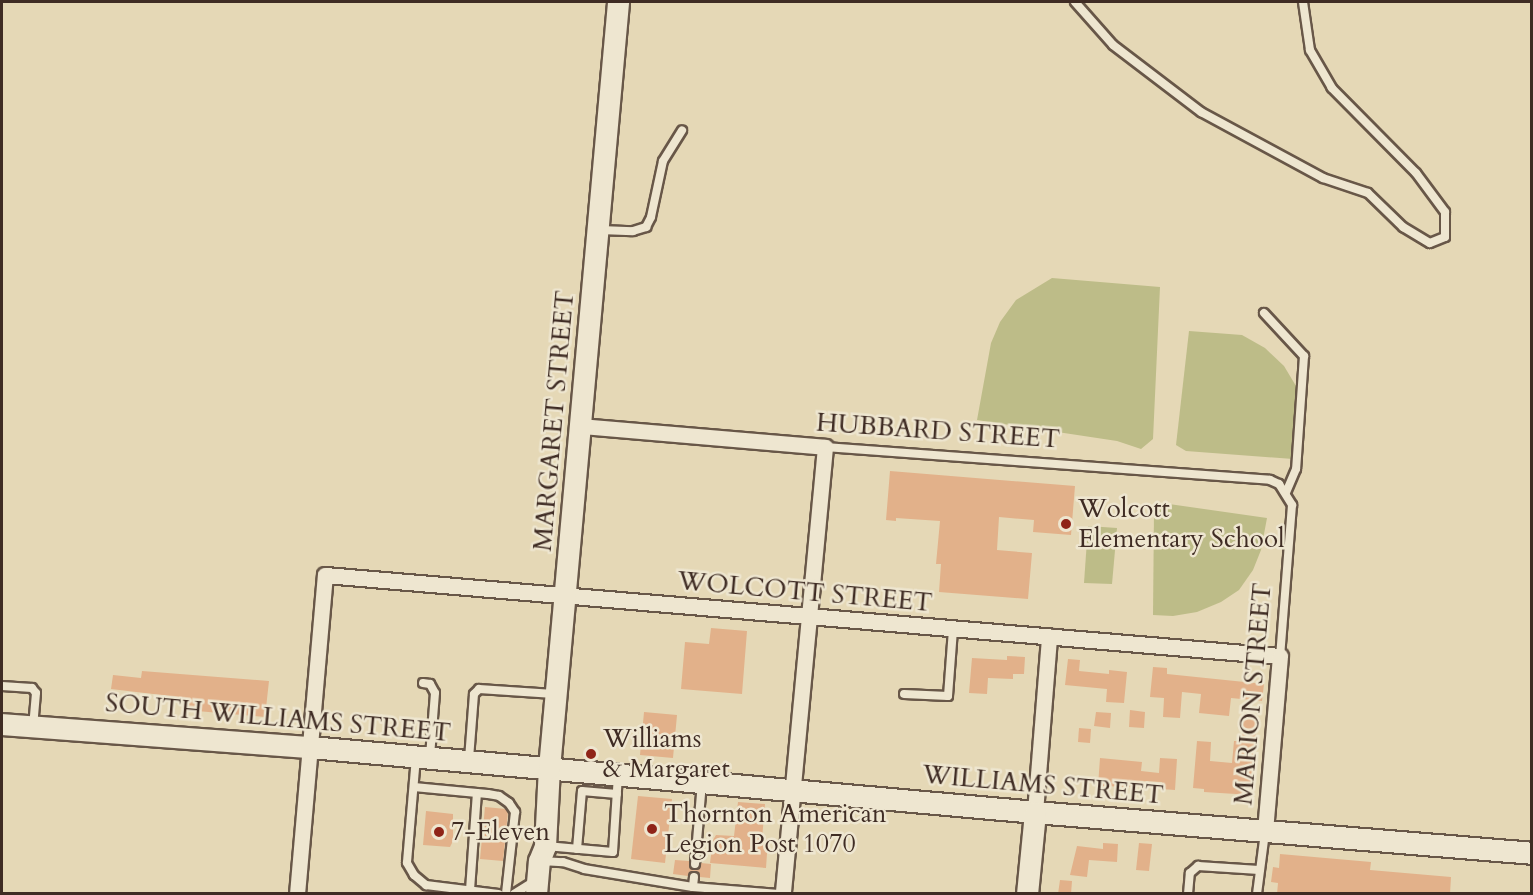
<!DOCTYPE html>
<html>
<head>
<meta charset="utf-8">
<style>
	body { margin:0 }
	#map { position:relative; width:1533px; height:895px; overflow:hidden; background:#e5d8b6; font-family:Cardo,serif }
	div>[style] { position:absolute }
	.green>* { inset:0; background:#bdbc88 }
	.building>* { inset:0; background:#e2b18a }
	.roads { filter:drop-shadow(2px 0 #685748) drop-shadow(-2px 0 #685748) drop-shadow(0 2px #685748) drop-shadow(0 -2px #685748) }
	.lane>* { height:8px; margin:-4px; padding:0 4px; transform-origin:4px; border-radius:4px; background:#eee6d0 }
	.street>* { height:15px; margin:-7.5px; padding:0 7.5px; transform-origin:7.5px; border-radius:7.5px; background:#eee6d0 }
	.secondary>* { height:21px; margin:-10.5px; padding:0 10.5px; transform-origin:10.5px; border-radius:10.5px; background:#eee6d0 }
	.dots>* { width:16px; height:16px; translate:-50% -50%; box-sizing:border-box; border:3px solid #eee6d0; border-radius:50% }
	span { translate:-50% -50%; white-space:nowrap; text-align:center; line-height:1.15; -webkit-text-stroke:5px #eee6d0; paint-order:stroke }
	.street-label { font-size:26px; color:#3f2c24 }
	.poi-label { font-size:26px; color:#3f2c24 }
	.left { translate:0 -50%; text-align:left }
	.frame { position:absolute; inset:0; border:3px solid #3f2c24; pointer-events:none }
</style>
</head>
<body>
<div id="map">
	<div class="green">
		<i style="clip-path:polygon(1052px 278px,1160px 287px,1153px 439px,1141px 449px,1117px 441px,977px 420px,991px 343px,1000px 322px,1016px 300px)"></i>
		<i style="clip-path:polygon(1189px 331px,1242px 335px,1265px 348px,1284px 366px,1296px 386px,1297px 413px,1293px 459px,1186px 451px,1176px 445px)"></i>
		<i style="clip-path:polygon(1162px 503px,1267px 518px,1261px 550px,1253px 570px,1239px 590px,1221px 602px,1197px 612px,1173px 616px,1153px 615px,1154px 511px)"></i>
		<i style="clip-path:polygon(1088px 526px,1117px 528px,1112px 584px,1084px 583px)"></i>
	</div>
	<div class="building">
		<i style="clip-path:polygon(890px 471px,1075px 486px,1071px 535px,1033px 532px,1034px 520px,999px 517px,997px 550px,1032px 553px,1028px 599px,939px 592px,941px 564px,936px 564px,940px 521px,896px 518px,896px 521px,886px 520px)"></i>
		<i style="clip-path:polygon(711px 628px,747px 631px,742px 694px,681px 689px,685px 642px,709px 644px)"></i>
		<i style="clip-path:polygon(1007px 656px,1025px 657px,1024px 674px,1013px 674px,1013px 679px,988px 678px,987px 694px,969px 693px,972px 658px,1007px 660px)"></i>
		<i style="clip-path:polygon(1068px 659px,1080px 660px,1079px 671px,1109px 674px,1109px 670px,1127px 672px,1124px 703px,1106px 702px,1107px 689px,1065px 685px)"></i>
		<i style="clip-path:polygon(1153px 667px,1167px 668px,1167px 674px,1264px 684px,1262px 701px,1231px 698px,1229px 716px,1199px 713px,1201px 694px,1182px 692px,1180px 718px,1163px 717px,1164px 698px,1150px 697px)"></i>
		<i style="clip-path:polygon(142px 671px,269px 681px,265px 717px,186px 710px,187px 698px,111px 689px,113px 675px,141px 678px)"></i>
		<i style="clip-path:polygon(1130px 710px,1145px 712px,1144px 728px,1129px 727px)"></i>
		<i style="clip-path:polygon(644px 712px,677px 715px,673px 758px,640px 755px)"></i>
		<i style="clip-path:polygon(1096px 712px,1111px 713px,1110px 728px,1094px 726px)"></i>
		<i style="clip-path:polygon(1243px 719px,1257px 720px,1252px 795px,1204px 792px,1204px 789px,1193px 788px,1197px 741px,1211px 742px,1210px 761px,1232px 763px,1234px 741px,1242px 741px)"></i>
		<i style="clip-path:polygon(1079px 728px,1091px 729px,1090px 743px,1078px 742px)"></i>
		<i style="clip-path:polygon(1100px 758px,1142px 762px,1141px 771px,1159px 773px,1160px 758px,1177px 759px,1175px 790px,1161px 789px,1162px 782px,1139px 781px,1139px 787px,1098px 786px)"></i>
		<i style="clip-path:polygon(638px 796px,672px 799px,665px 863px,631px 859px)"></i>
		<i style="clip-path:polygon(738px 802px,765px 804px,762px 839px,768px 839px,766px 868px,710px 863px,713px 840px,716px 835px,734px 836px)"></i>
		<i style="clip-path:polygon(485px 807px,506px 809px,508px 812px,503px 861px,480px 859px)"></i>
		<i style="clip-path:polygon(426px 811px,453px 814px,453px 841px,450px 847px,423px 845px)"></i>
		<i style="clip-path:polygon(1103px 843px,1118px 844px,1117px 862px,1089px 860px,1087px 877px,1070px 875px,1077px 846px,1103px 849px)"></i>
		<i style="clip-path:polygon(1139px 843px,1152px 844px,1149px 871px,1136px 870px)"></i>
		<i style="clip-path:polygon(1280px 854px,1371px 862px,1370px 870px,1451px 877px,1450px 894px,1277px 894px,1278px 883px,1271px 882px,1273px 867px,1279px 868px)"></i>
		<i style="clip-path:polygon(675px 860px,689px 861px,690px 867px,694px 870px,700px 868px,701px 863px,711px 864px,710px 878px,700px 877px,695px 871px,688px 876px,673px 874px)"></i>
		<i style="clip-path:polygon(1060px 880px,1072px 881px,1071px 894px,1058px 894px)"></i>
	</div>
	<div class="roads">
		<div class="lane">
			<i style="left:1075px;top:2px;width:57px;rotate:48.5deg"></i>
			<i style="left:1113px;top:45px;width:111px;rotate:37.3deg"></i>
			<i style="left:1201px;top:112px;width:139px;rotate:28.4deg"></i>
			<i style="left:1323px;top:178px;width:47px;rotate:18.4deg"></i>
			<i style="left:1368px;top:193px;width:49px;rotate:44.2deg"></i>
			<i style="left:1403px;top:227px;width:31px;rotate:31deg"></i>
			<i style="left:1430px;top:243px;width:16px;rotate:-22deg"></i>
			<i style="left:1445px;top:237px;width:25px;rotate:-90deg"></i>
			<i style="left:1445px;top:212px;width:49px;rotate:-126.6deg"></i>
			<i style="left:1416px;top:173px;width:120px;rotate:-134.7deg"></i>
			<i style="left:1332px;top:88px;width:44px;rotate:-120.1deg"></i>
			<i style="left:1310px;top:50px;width:49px;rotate:-98.3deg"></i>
			<i style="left:600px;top:230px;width:33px;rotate:2deg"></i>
			<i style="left:633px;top:231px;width:14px;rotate:-17deg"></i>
			<i style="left:646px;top:227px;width:11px;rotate:-63deg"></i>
			<i style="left:651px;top:217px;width:57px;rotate:-77.9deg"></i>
			<i style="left:663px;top:161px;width:36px;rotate:-58deg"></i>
			<i style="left:1264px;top:313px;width:59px;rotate:47.1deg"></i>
			<i style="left:1304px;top:356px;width:113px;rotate:94deg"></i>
			<i style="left:1296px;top:469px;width:25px;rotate:113deg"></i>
			<i style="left:825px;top:447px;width:446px;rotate:4.2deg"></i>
			<i style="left:1270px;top:480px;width:10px;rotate:24deg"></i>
			<i style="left:1279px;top:484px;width:25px;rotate:58deg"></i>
			<i style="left:1292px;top:505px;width:151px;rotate:94.5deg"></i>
			<i style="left:423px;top:683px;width:7px;rotate:8deg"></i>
			<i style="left:430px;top:684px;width:10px;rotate:61deg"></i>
			<i style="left:435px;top:693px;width:63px;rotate:94.5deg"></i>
			<i style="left:2px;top:686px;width:30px;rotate:4deg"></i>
			<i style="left:32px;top:688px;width:6px;rotate:51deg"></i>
			<i style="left:36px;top:693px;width:33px;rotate:95deg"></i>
			<i style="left:904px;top:694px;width:44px;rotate:2.6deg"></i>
			<i style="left:948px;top:696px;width:67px;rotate:-85.7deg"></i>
			<i style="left:416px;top:757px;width:106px;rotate:94.9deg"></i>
			<i style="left:407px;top:863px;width:14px;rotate:60deg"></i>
			<i style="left:414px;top:875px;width:16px;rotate:40deg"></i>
			<i style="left:426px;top:885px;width:73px;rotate:7.1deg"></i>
			<i style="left:469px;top:759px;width:65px;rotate:-85.6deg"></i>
			<i style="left:474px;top:694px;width:7px;rotate:-45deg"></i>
			<i style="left:479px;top:689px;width:75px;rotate:3.8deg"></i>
			<i style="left:414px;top:787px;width:74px;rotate:5.4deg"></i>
			<i style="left:488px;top:794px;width:11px;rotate:10deg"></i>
			<i style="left:499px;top:796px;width:12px;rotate:35deg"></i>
			<i style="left:509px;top:803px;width:11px;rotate:56deg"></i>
			<i style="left:515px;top:812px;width:82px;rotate:96.3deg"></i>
			<i style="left:546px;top:846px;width:67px;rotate:5.1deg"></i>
			<i style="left:613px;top:852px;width:77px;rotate:-86.3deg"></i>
			<i style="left:577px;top:849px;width:58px;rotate:-85.1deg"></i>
			<i style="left:582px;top:791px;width:35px;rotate:5deg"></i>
			<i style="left:541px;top:861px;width:22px;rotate:3deg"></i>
			<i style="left:563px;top:862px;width:22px;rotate:18deg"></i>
			<i style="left:584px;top:869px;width:110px;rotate:9.4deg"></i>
			<i style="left:695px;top:864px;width:81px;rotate:-85.1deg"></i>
			<i style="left:694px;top:877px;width:10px;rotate:96deg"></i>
			<i style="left:693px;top:887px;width:86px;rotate:4.7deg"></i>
			<i style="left:470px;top:890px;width:97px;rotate:-85.9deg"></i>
			<i style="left:514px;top:894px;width:26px;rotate:-32deg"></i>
			<i style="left:1188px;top:894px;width:21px;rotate:-85deg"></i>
			<i style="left:1190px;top:873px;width:11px;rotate:-41deg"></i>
			<i style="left:1198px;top:866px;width:61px;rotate:3.8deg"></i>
			<i style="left:1257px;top:894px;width:63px;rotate:-82.6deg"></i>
		</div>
		<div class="street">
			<i style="left:581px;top:426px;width:245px;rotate:4.9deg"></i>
			<i style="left:825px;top:447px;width:449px;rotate:95.4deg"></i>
			<i style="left:1035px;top:812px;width:176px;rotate:-85.4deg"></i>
			<i style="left:297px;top:894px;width:320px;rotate:-85deg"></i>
			<i style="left:325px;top:575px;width:958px;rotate:4.85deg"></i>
			<i style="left:1280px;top:656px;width:176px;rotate:94.9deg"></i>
		</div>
		<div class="secondary">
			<i style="left:2px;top:724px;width:309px;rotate:4.3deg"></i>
			<i style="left:310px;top:747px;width:728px;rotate:5.12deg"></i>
			<i style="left:1035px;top:812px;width:499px;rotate:4.7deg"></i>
			<i style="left:536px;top:894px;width:33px;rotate:-85deg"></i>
			<i style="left:539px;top:861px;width:16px;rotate:-68deg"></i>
			<i style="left:545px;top:846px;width:78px;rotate:-87.1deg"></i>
			<i style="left:549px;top:768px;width:769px;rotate:-84.85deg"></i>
			<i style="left:1027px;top:894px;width:82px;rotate:-84.4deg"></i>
		</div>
	</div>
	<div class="dots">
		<i style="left:1066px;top:524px;background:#8f2418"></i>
		<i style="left:591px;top:754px;background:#8f2418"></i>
		<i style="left:652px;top:829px;background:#8f2418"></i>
		<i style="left:439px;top:832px;background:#8f2418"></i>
	</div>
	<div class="street-label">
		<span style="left:554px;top:421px;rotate:-85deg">MARGARET STREET</span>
		<span style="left:938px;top:431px;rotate:4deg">HUBBARD STREET</span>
		<span style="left:805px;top:592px;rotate:5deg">WOLCOTT STREET</span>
		<span style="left:1253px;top:694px;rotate:-85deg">MARION STREET</span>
		<span style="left:278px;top:718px;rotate:5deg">SOUTH WILLIAMS STREET</span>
		<span style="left:1043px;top:785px;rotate:5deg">WILLIAMS STREET</span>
	</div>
	<div class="poi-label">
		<span class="left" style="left:1078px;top:524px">Wolcott<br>Elementary School</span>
		<span class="left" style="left:603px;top:754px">Williams<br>&amp; Margaret</span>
		<span class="left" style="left:664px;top:829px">Thornton American<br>Legion Post 1070</span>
		<span class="left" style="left:451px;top:832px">7-Eleven</span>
	</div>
	<div class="frame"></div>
</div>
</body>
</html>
